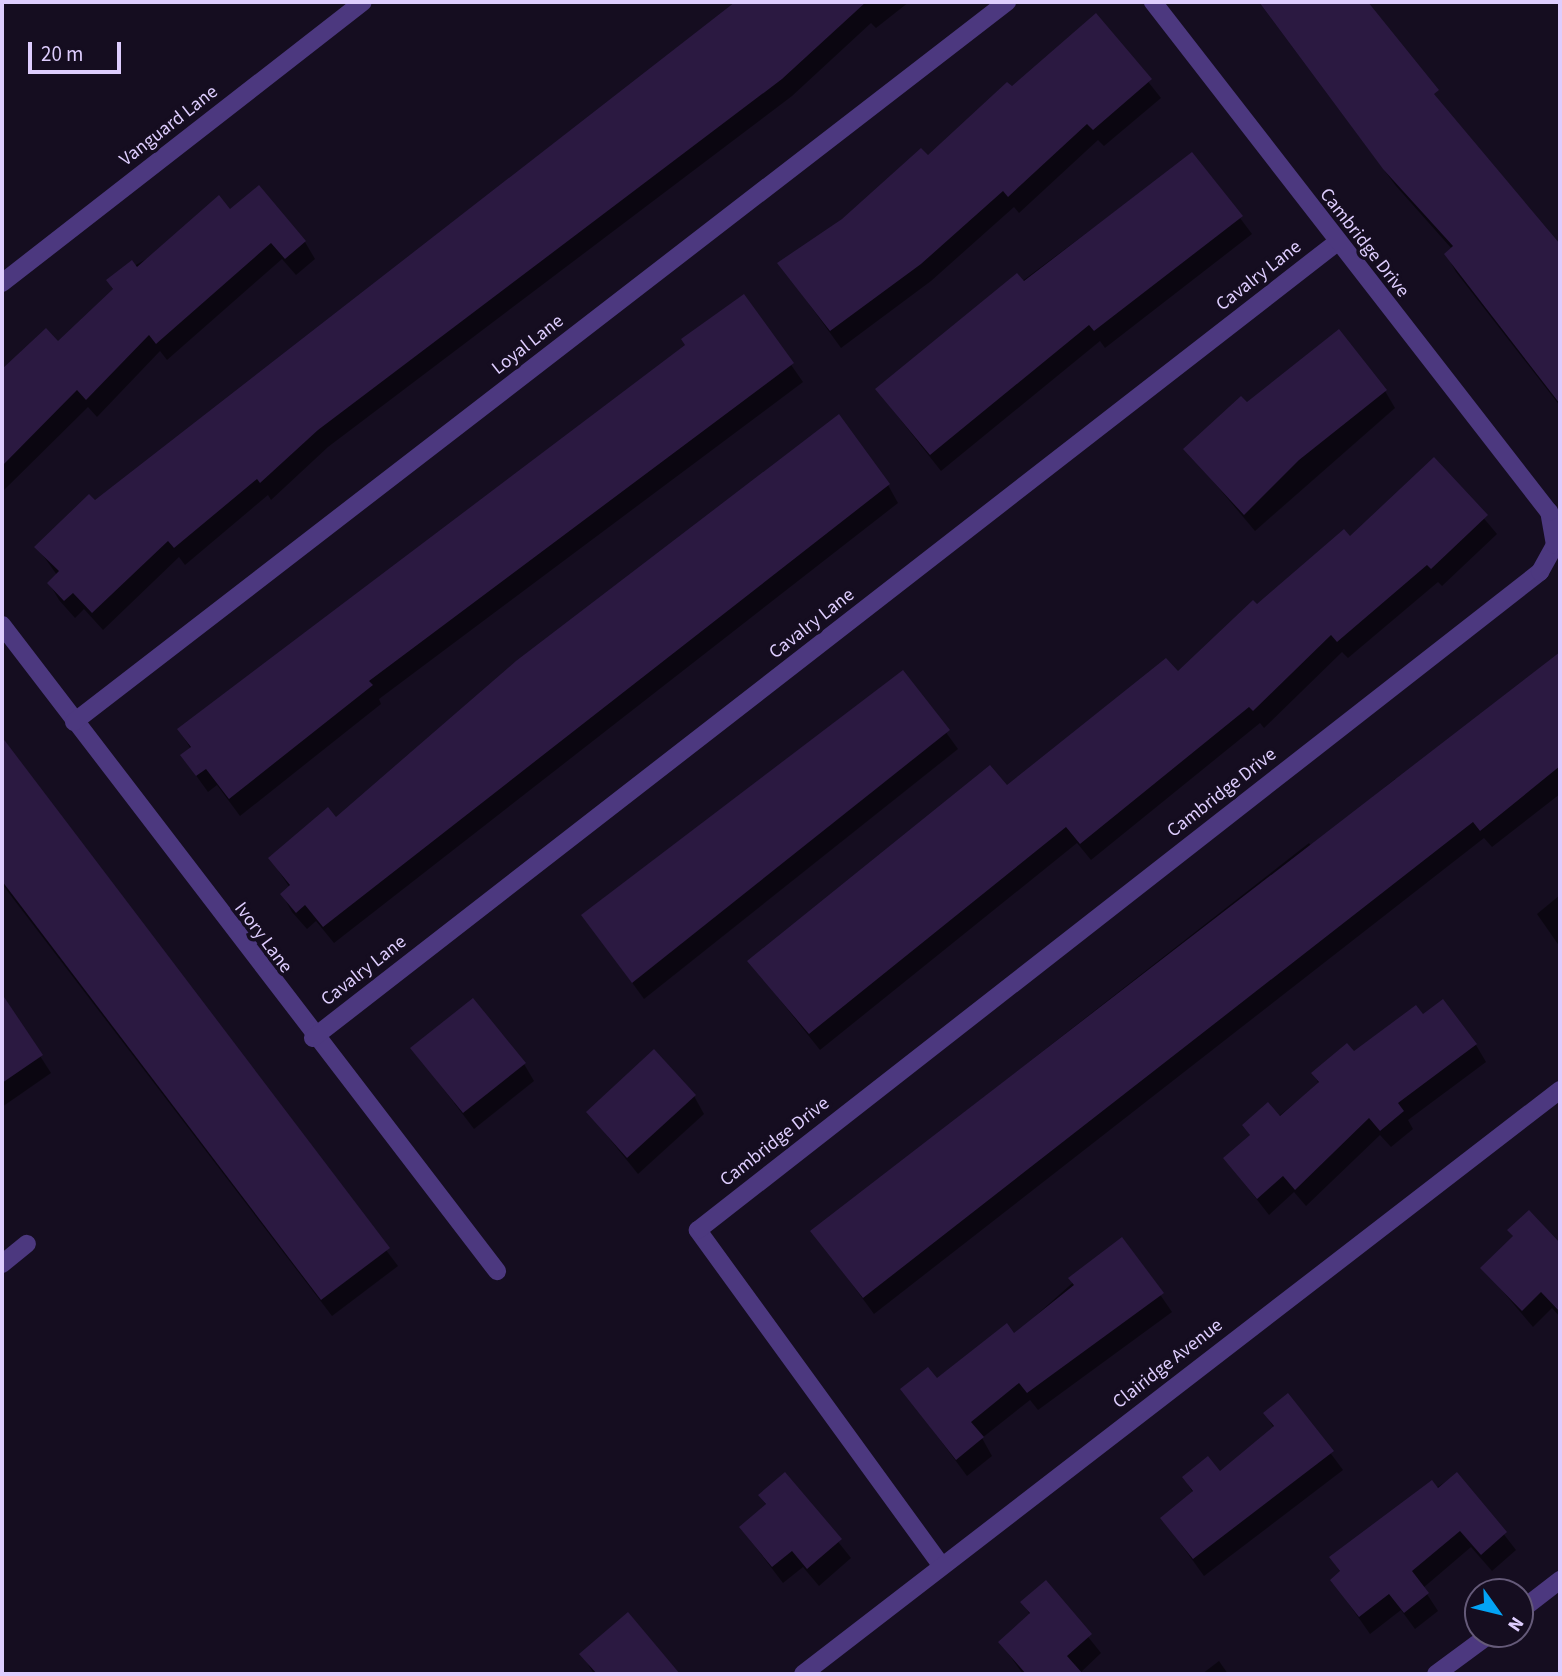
<!DOCTYPE html>
<html>
<head>
<meta charset="utf-8">
<style>
	body { margin:0 }
	#map { position:relative; width:1562px; height:1676px; overflow:hidden; background:#150d20; font-family:"Source Sans 3",sans-serif }
	div>[style] { position:absolute }
	.shadow>* { inset:0; background:#0007 }
	.building>* { inset:0; background:#2b1941 }
	.minor>* { height:18px; margin:-9px; padding:0 9px; transform-origin:9px; border-radius:9px; background:#4c387f }
	span { translate:-50% -50%; white-space:nowrap; text-align:center; line-height:1.15; -webkit-text-stroke:7px #150d20; paint-order:stroke }
	.street-label { font-size:19px; color:#decdfe }
	.frame { position:absolute; inset:0; border:4px solid #decdfe; pointer-events:none }
	.north { position:absolute; left:1464px; top:1578px; width:70px; height:70px; box-sizing:border-box; background:#150d20; border:2px solid #655a79; border-radius:50%; rotate:124deg; font-size:19px; font-weight:700; line-height:28px; text-align:center; color:#decdfe }
	.north::after { content:''; display:block; margin:auto; width:24px; height:32px; background:#03a3f5; clip-path:polygon(50% 0,100% 100%,50% 72%,0 100%) }
	.scale { position:absolute; left:28px; top:42px; width:93px; height:32px; box-sizing:border-box; border:4px solid #decdfe; border-top:0; padding-left:9px; font-size:21px; line-height:24px; white-space:nowrap; color:#decdfe; -webkit-text-stroke:5px #150d20; paint-order:stroke }
</style>
</head>
<body>
<div id="map">
	<div class="shadow">
		<i style="clip-path:polygon(738px 2px,909px 2px,876px 28px,871px 23px,792px 96px,328px 447px,271px 500px,268px 495px,185px 565px,179px 557px,103px 630px,84px 609px,75px 618px,59px 600px,49px 583px,57px 575px,37px 547px)"></i>
		<i style="clip-path:polygon(1259px 2px,1368px 2px,1445px 110px,1560px 247px,1560px 406px,1456px 272px,1446px 254px,1452px 249px,1396px 186px)"></i>
		<i style="clip-path:polygon(1096px 16px,1161px 98px,1104px 146px,1098px 140px,1019px 213px,1014px 207px,931px 281px,841px 348px,780px 264px,928px 158px)"></i>
		<i style="clip-path:polygon(1192px 154px,1252px 234px,1105px 348px,1100px 341px,941px 471px,877px 390px)"></i>
		<i style="clip-path:polygon(230px 211px,305px 242px,315px 259px,296px 275px,282px 259px,167px 360px,160px 351px,97px 417px,88px 407px,2px 492px,2px 373px,46px 330px,58px 343px,114px 291px,108px 281px)"></i>
		<i style="clip-path:polygon(743px 296px,803px 382px,379px 699px,381px 704px,240px 816px,217px 785px,208px 792px,182px 756px,191px 749px,179px 730px,687px 346px)"></i>
		<i style="clip-path:polygon(1385px 391px,1395px 408px,1255px 531px,1186px 449px,1247px 405px)"></i>
		<i style="clip-path:polygon(1434px 459px,1497px 534px,1442px 586px,1438px 582px,1348px 658px,1342px 652px,1264px 728px,1260px 723px,1091px 860px,1077px 843px,820px 1050px,749px 961px,1178px 674px,1350px 539px)"></i>
		<i style="clip-path:polygon(888px 485px,898px 503px,334px 943px,316px 921px,307px 929px,292px 912px,282px 894px,290px 888px,270px 858px)"></i>
		<i style="clip-path:polygon(1560px 659px,1560px 794px,1492px 847px,1484px 838px,874px 1314px,813px 1231px,1309px 843px,1312px 847px,1395px 779px,1399px 784px)"></i>
		<i style="clip-path:polygon(903px 673px,958px 749px,644px 999px,583px 915px)"></i>
		<i style="clip-path:polygon(2px 741px,398px 1266px,332px 1316px,2px 884px)"></i>
		<i style="clip-path:polygon(1560px 895px,1560px 947px,1537px 914px)"></i>
		<i style="clip-path:polygon(8px 1006px,51px 1073px,2px 1107px,2px 1010px)"></i>
		<i style="clip-path:polygon(1422px 1016px,1476px 1045px,1486px 1062px,1408px 1120px,1413px 1129px,1391px 1147px,1380px 1135px,1306px 1206px,1294px 1192px,1269px 1215px,1225px 1159px,1319px 1084px,1313px 1073px)"></i>
		<i style="clip-path:polygon(413px 1049px,524px 1064px,534px 1081px,474px 1129px)"></i>
		<i style="clip-path:polygon(694px 1096px,704px 1114px,638px 1174px,588px 1112px)"></i>
		<i style="clip-path:polygon(1529px 1212px,1560px 1245px,1560px 1317px,1552px 1308px,1533px 1327px,1483px 1268px,1514px 1238px,1510px 1230px)"></i>
		<i style="clip-path:polygon(1122px 1239px,1172px 1312px,1038px 1410px,1030px 1400px,982px 1438px,992px 1456px,967px 1476px,903px 1390px,937px 1380px,1014px 1335px)"></i>
		<i style="clip-path:polygon(1288px 1396px,1343px 1470px,1204px 1576px,1162px 1518px,1193px 1493px,1184px 1477px,1219px 1473px,1274px 1428px,1265px 1414px)"></i>
		<i style="clip-path:polygon(1457px 1474px,1516px 1550px,1492px 1571px,1471px 1547px,1423px 1588px,1438px 1611px,1415px 1629px,1401px 1610px,1370px 1634px,1332px 1580px,1341px 1573px,1332px 1558px)"></i>
		<i style="clip-path:polygon(785px 1475px,851px 1558px,819px 1586px,803px 1567px,783px 1583px,741px 1528px,766px 1505px,760px 1496px)"></i>
		<i style="clip-path:polygon(1045px 1583px,1101px 1653px,1079px 1674px,1069px 1674px,1076px 1664px,1064px 1674px,1023px 1674px,1000px 1642px,1030px 1615px,1023px 1602px)"></i>
		<i style="clip-path:polygon(582px 1654px,676px 1672px,677px 1674px,594px 1674px)"></i>
		<i style="clip-path:polygon(1219px 1661px,1228px 1674px,1202px 1674px)"></i>
	</div>
	<div class="building">
		<i style="clip-path:polygon(735px 2px,866px 2px,782px 79px,318px 430px,260px 483px,257px 479px,174px 548px,168px 541px,92px 613px,73px 593px,64px 601px,47px 583px,59px 571px,34px 547px,89px 494px,95px 500px)"></i>
		<i style="clip-path:polygon(1259px 2px,1368px 2px,1439px 90px,1434px 94px,1560px 244px,1560px 404px,1444px 254px,1453px 246px,1383px 169px)"></i>
		<i style="clip-path:polygon(1096px 13px,1152px 79px,1093px 130px,1087px 124px,1008px 197px,1003px 191px,921px 264px,830px 331px,777px 263px,842px 219px,921px 148px,928px 155px,1007px 82px,1012px 86px)"></i>
		<i style="clip-path:polygon(1192px 152px,1243px 216px,1094px 331px,1089px 325px,930px 455px,875px 389px,1017px 273px,1024px 281px)"></i>
		<i style="clip-path:polygon(259px 185px,306px 241px,285px 259px,271px 243px,156px 344px,149px 335px,86px 400px,77px 390px,2px 466px,2px 369px,46px 328px,58px 341px,113px 289px,106px 280px,132px 260px,137px 267px,219px 195px,230px 209px)"></i>
		<i style="clip-path:polygon(744px 294px,794px 363px,369px 681px,373px 685px,229px 799px,206px 769px,196px 776px,180px 755px,191px 747px,177px 729px,685px 345px,681px 339px)"></i>
		<i style="clip-path:polygon(1339px 329px,1387px 390px,1299px 460px,1244px 515px,1183px 449px,1241px 396px,1247px 402px)"></i>
		<i style="clip-path:polygon(839px 414px,890px 484px,323px 927px,305px 905px,296px 913px,280px 894px,290px 885px,268px 858px,328px 807px,336px 817px,516px 661px)"></i>
		<i style="clip-path:polygon(1434px 457px,1488px 515px,1431px 569px,1427px 565px,1337px 642px,1331px 635px,1253px 711px,1249px 707px,1080px 844px,1066px 827px,809px 1034px,747px 961px,990px 765px,1007px 785px,1166px 658px,1178px 671px,1253px 600px,1257px 604px,1344px 529px,1350px 536px)"></i>
		<i style="clip-path:polygon(1560px 652px,1560px 766px,1480px 831px,1473px 822px,863px 1298px,810px 1231px)"></i>
		<i style="clip-path:polygon(903px 670px,950px 730px,632px 983px,581px 915px)"></i>
		<i style="clip-path:polygon(2px 737px,390px 1248px,321px 1300px,2px 881px)"></i>
		<i style="clip-path:polygon(2px 994px,43px 1055px,2px 1083px)"></i>
		<i style="clip-path:polygon(473px 998px,526px 1063px,463px 1113px,410px 1048px)"></i>
		<i style="clip-path:polygon(1443px 999px,1477px 1044px,1398px 1103px,1404px 1111px,1380px 1131px,1369px 1118px,1295px 1190px,1283px 1176px,1257px 1199px,1223px 1158px,1250px 1135px,1242px 1125px,1268px 1102px,1280px 1116px,1319px 1082px,1311px 1073px,1347px 1043px,1354px 1051px,1416px 1005px,1423px 1014px)"></i>
		<i style="clip-path:polygon(654px 1049px,696px 1095px,627px 1158px,586px 1112px)"></i>
		<i style="clip-path:polygon(1529px 1210px,1560px 1243px,1560px 1312px,1541px 1292px,1522px 1311px,1480px 1268px,1513px 1236px,1507px 1230px)"></i>
		<i style="clip-path:polygon(1122px 1237px,1164px 1293px,1027px 1393px,1019px 1383px,971px 1422px,984px 1437px,956px 1460px,900px 1389px,928px 1367px,937px 1378px,1007px 1323px,1014px 1333px,1074px 1285px,1068px 1278px)"></i>
		<i style="clip-path:polygon(1288px 1393px,1334px 1451px,1193px 1559px,1160px 1518px,1193px 1491px,1182px 1477px,1208px 1456px,1220px 1471px,1274px 1426px,1263px 1413px)"></i>
		<i style="clip-path:polygon(785px 1472px,842px 1539px,807px 1569px,792px 1551px,772px 1567px,739px 1527px,766px 1504px,758px 1495px)"></i>
		<i style="clip-path:polygon(1457px 1472px,1507px 1532px,1481px 1555px,1460px 1531px,1412px 1571px,1429px 1593px,1404px 1613px,1389px 1594px,1359px 1617px,1330px 1580px,1340px 1571px,1329px 1557px,1432px 1480px,1438px 1488px)"></i>
		<i style="clip-path:polygon(1046px 1580px,1092px 1634px,1067px 1656px,1083px 1674px,1026px 1674px,998px 1642px,1030px 1613px,1020px 1602px)"></i>
		<i style="clip-path:polygon(628px 1612px,680px 1674px,597px 1674px,579px 1654px)"></i>
	</div>
	<div class="minor">
		<i style="left:2px;top:283px;width:457px;rotate:-37.9deg"></i>
		<i style="left:2px;top:625px;width:814px;rotate:52.54deg"></i>
		<i style="left:74px;top:722px;width:1179px;rotate:-37.66deg"></i>
		<i style="left:313px;top:1038px;width:1296px;rotate:-37.85deg"></i>
		<i style="left:2px;top:1264px;width:32px;rotate:-39deg"></i>
		<i style="left:941px;top:1565px;width:414px;rotate:-126deg"></i>
		<i style="left:698px;top:1230px;width:1069px;rotate:-38.01deg"></i>
		<i style="left:1540px;top:572px;width:31px;rotate:-61deg"></i>
		<i style="left:1555px;top:545px;width:34px;rotate:-100deg"></i>
		<i style="left:1549px;top:512px;width:646px;rotate:-127.83deg"></i>
		<i style="left:1520px;top:1611px;width:51px;rotate:-37.8deg"></i>
		<i style="left:803px;top:1674px;width:956px;rotate:-37.65deg"></i>
		<i style="left:1436px;top:1674px;width:67px;rotate:-36.5deg"></i>
	</div>
	<div class="street-label">
		<span style="left:169px;top:126px;rotate:-38deg">Vanguard Lane</span>
		<span style="left:1364px;top:243px;rotate:52deg">Cambridge Drive</span>
		<span style="left:1259px;top:276px;rotate:-38deg">Cavalry Lane</span>
		<span style="left:528px;top:345px;rotate:-38deg">Loyal Lane</span>
		<span style="left:812px;top:624px;rotate:-38deg">Cavalry Lane</span>
		<span style="left:1222px;top:793px;rotate:-38deg">Cambridge Drive</span>
		<span style="left:263px;top:938px;rotate:53deg">Ivory Lane</span>
		<span style="left:364px;top:971px;rotate:-38deg">Cavalry Lane</span>
		<span style="left:775px;top:1142px;rotate:-38deg">Cambridge Drive</span>
		<span style="left:1168px;top:1364px;rotate:-38deg">Clairidge Avenue</span>
	</div>
	<div class="frame"></div>
	<div class="north">N</div>
	<div class="scale">20 m</div>
</div>
</body>
</html>
